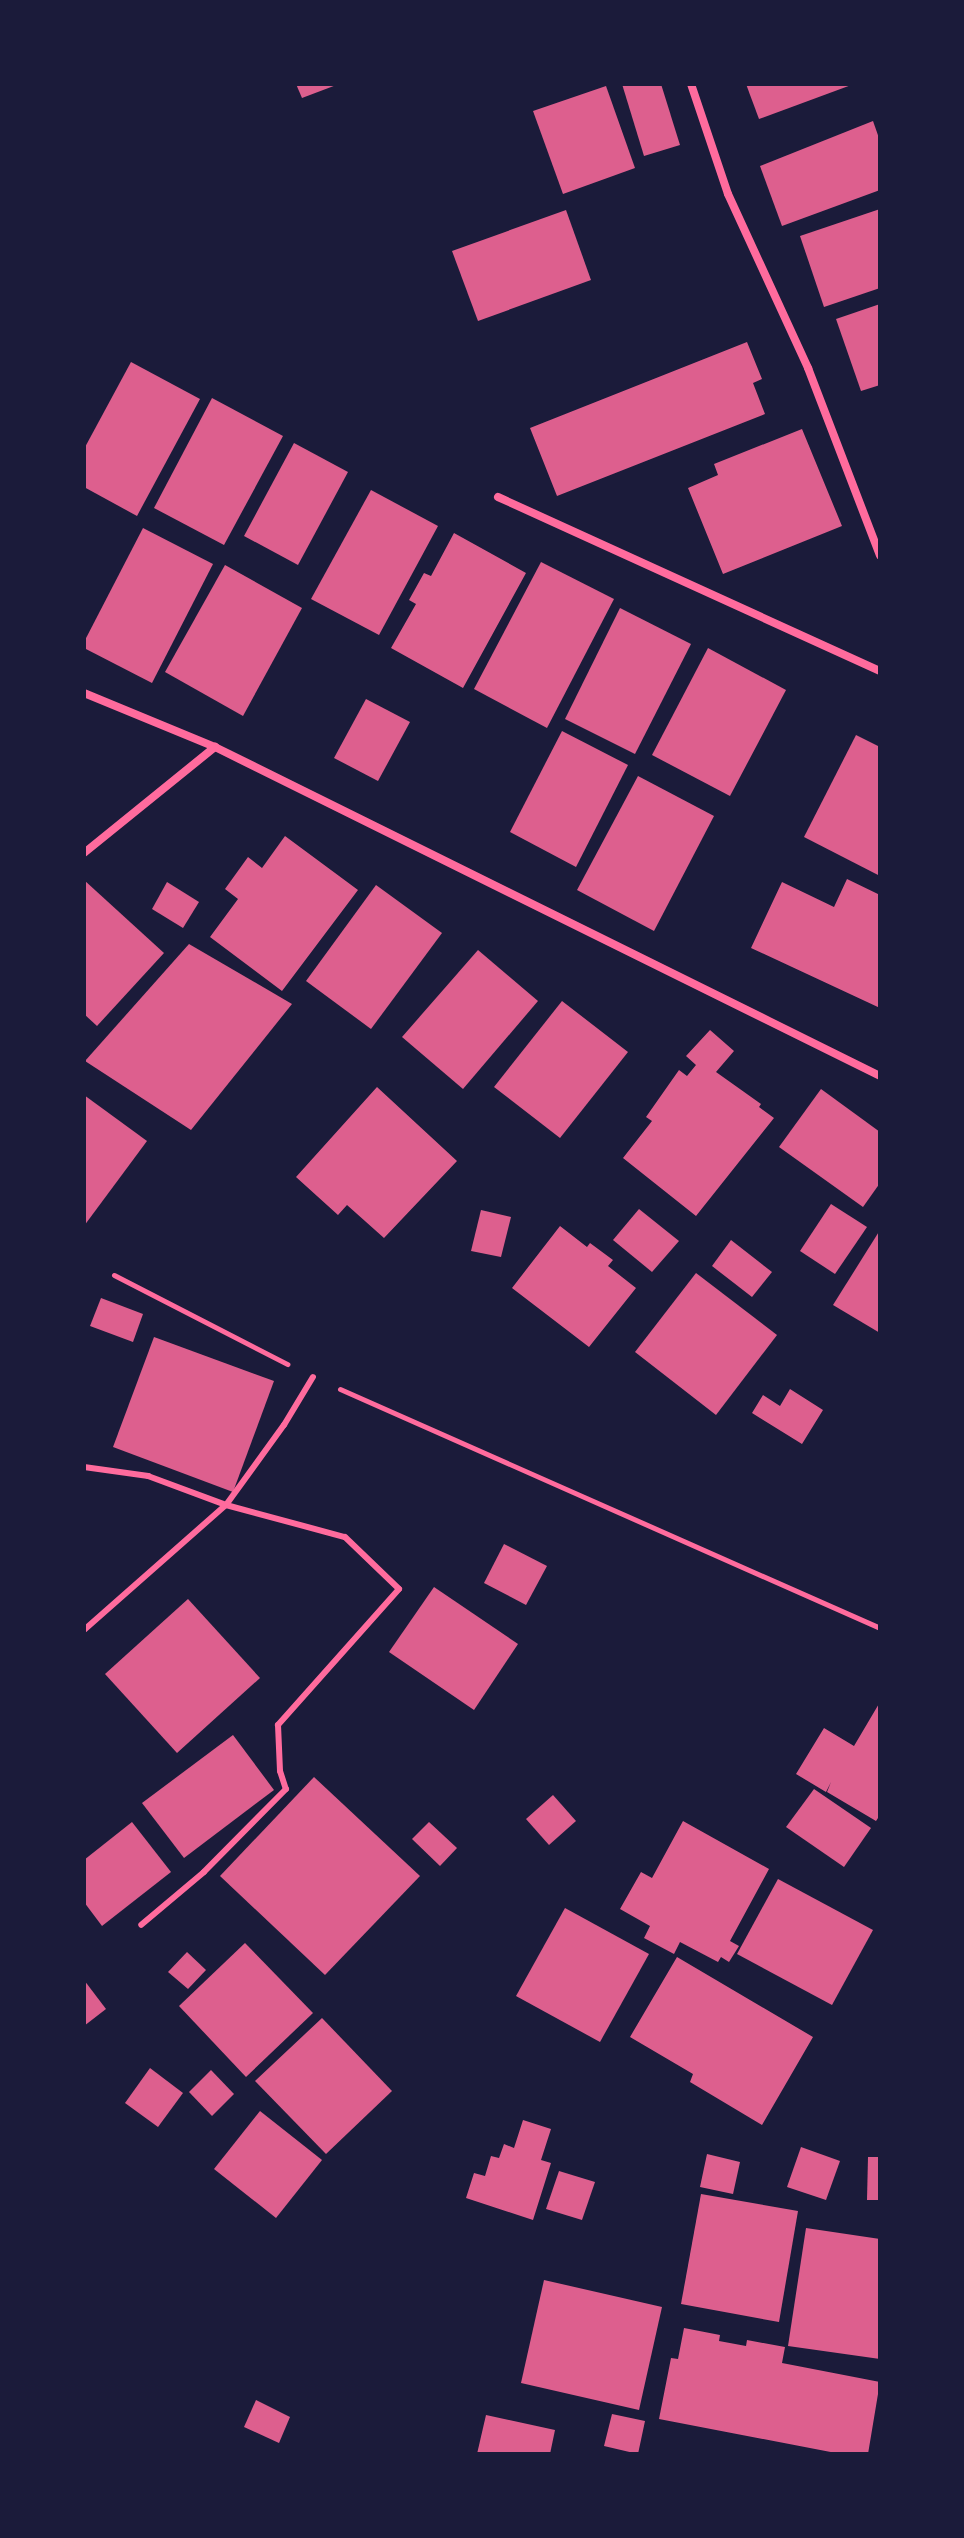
<!DOCTYPE html>
<html>
<head>
<meta charset="utf-8">
<style>
	body { margin:0 }
	#map { position:relative; width:964px; height:2538px; overflow:hidden; background:#1b1b3a; font-family:"IBM Plex Sans",sans-serif }
	div>[style] { position:absolute }
	.building>* { inset:0; background:#dd5f8e }
	.path>* { height:5px; margin:-2.5px; padding:0 2.5px; transform-origin:2.5px; border-radius:2.5px; background:#ff6b9d }
	.service>* { height:6px; margin:-3px; padding:0 3px; transform-origin:3px; border-radius:3px; background:#ff6b9d }
	.minor>* { height:8px; margin:-4px; padding:0 4px; transform-origin:4px; border-radius:4px; background:#ff6b9d }
	span { translate:-50% -50%; white-space:nowrap; text-align:center; line-height:1.15; -webkit-text-stroke:6px #1b1b3a; paint-order:stroke }
	.frame { position:absolute; inset:0; border:86px solid #1b1b3a; pointer-events:none }
</style>
</head>
<body>
<div id="map">
	<div class="building">
		<i style="clip-path:polygon(296px 84px,339px 84px,302px 98px)"></i>
		<i style="clip-path:polygon(622px 84px,661px 84px,680px 145px,644px 156px)"></i>
		<i style="clip-path:polygon(746px 84px,854px 84px,759px 119px)"></i>
		<i style="clip-path:polygon(606px 86px,635px 168px,563px 194px,533px 111px)"></i>
		<i style="clip-path:polygon(873px 121px,880px 141px,880px 190px,782px 226px,760px 166px)"></i>
		<i style="clip-path:polygon(880px 209px,880px 288px,824px 307px,800px 236px)"></i>
		<i style="clip-path:polygon(566px 210px,591px 280px,478px 321px,452px 251px)"></i>
		<i style="clip-path:polygon(880px 304px,880px 385px,861px 391px,836px 319px)"></i>
		<i style="clip-path:polygon(747px 342px,762px 379px,753px 383px,765px 414px,557px 496px,530px 428px)"></i>
		<i style="clip-path:polygon(131px 362px,200px 399px,137px 516px,84px 487px,84px 449px)"></i>
		<i style="clip-path:polygon(212px 398px,283px 436px,224px 545px,154px 508px)"></i>
		<i style="clip-path:polygon(802px 429px,842px 526px,723px 574px,688px 488px,718px 475px,714px 464px)"></i>
		<i style="clip-path:polygon(294px 443px,348px 472px,298px 565px,244px 536px)"></i>
		<i style="clip-path:polygon(371px 490px,438px 526px,379px 635px,311px 599px)"></i>
		<i style="clip-path:polygon(143px 528px,213px 564px,152px 683px,84px 648px,84px 642px)"></i>
		<i style="clip-path:polygon(454px 533px,526px 573px,463px 688px,391px 648px,416px 604px,409px 600px,424px 573px,431px 576px)"></i>
		<i style="clip-path:polygon(541px 562px,614px 599px,547px 728px,474px 689px)"></i>
		<i style="clip-path:polygon(225px 565px,302px 608px,243px 716px,165px 672px)"></i>
		<i style="clip-path:polygon(620px 608px,691px 644px,635px 754px,565px 719px)"></i>
		<i style="clip-path:polygon(708px 648px,786px 690px,730px 796px,652px 755px)"></i>
		<i style="clip-path:polygon(366px 699px,410px 722px,378px 781px,334px 758px)"></i>
		<i style="clip-path:polygon(562px 731px,628px 765px,576px 867px,510px 832px)"></i>
		<i style="clip-path:polygon(856px 735px,880px 747px,880px 876px,804px 837px)"></i>
		<i style="clip-path:polygon(638px 776px,714px 816px,654px 931px,577px 890px)"></i>
		<i style="clip-path:polygon(285px 836px,358px 890px,282px 991px,210px 937px,238px 899px,225px 889px,248px 857px,262px 868px)"></i>
		<i style="clip-path:polygon(847px 879px,880px 895px,880px 1008px,751px 948px,782px 882px,834px 907px)"></i>
		<i style="clip-path:polygon(84px 880px,164px 953px,97px 1026px,84px 1014px)"></i>
		<i style="clip-path:polygon(167px 882px,199px 902px,183px 928px,152px 909px)"></i>
		<i style="clip-path:polygon(376px 885px,442px 933px,371px 1029px,306px 981px)"></i>
		<i style="clip-path:polygon(189px 944px,292px 1004px,191px 1130px,85px 1061px)"></i>
		<i style="clip-path:polygon(478px 950px,538px 1001px,463px 1089px,402px 1037px)"></i>
		<i style="clip-path:polygon(562px 1001px,628px 1052px,560px 1138px,494px 1087px)"></i>
		<i style="clip-path:polygon(710px 1030px,734px 1051px,716px 1072px,761px 1104px,759px 1107px,774px 1118px,696px 1216px,623px 1158px,652px 1121px,646px 1117px,679px 1070px,687px 1076px,696px 1065px,686px 1056px)"></i>
		<i style="clip-path:polygon(377px 1087px,457px 1161px,384px 1238px,347px 1205px,338px 1215px,296px 1177px)"></i>
		<i style="clip-path:polygon(821px 1089px,880px 1132px,880px 1183px,863px 1207px,779px 1147px)"></i>
		<i style="clip-path:polygon(84px 1095px,147px 1141px,84px 1226px)"></i>
		<i style="clip-path:polygon(831px 1204px,867px 1227px,835px 1274px,800px 1251px)"></i>
		<i style="clip-path:polygon(639px 1209px,679px 1241px,652px 1272px,613px 1240px)"></i>
		<i style="clip-path:polygon(481px 1210px,511px 1217px,501px 1257px,471px 1251px)"></i>
		<i style="clip-path:polygon(560px 1226px,587px 1247px,590px 1243px,613px 1260px,608px 1266px,636px 1288px,589px 1347px,512px 1288px)"></i>
		<i style="clip-path:polygon(880px 1230px,880px 1333px,833px 1305px)"></i>
		<i style="clip-path:polygon(731px 1240px,772px 1272px,752px 1297px,712px 1266px)"></i>
		<i style="clip-path:polygon(696px 1273px,777px 1335px,716px 1415px,635px 1352px)"></i>
		<i style="clip-path:polygon(101px 1298px,143px 1314px,133px 1342px,90px 1326px)"></i>
		<i style="clip-path:polygon(154px 1337px,274px 1381px,233px 1492px,113px 1447px)"></i>
		<i style="clip-path:polygon(790px 1389px,823px 1410px,802px 1444px,752px 1413px,763px 1395px,780px 1406px)"></i>
		<i style="clip-path:polygon(504px 1544px,547px 1566px,526px 1605px,484px 1583px)"></i>
		<i style="clip-path:polygon(434px 1587px,518px 1644px,474px 1710px,389px 1652px)"></i>
		<i style="clip-path:polygon(188px 1599px,260px 1678px,177px 1753px,105px 1674px)"></i>
		<i style="clip-path:polygon(880px 1702px,880px 1815px,876px 1821px,827px 1792px,831px 1782px,826px 1792px,796px 1774px,824px 1728px,854px 1746px)"></i>
		<i style="clip-path:polygon(233px 1735px,274px 1790px,184px 1858px,142px 1803px)"></i>
		<i style="clip-path:polygon(314px 1777px,420px 1876px,325px 1975px,220px 1876px)"></i>
		<i style="clip-path:polygon(814px 1789px,871px 1828px,844px 1867px,786px 1827px)"></i>
		<i style="clip-path:polygon(553px 1795px,576px 1821px,549px 1845px,526px 1819px)"></i>
		<i style="clip-path:polygon(683px 1821px,769px 1869px,730px 1941px,739px 1946px,729px 1962px,721px 1957px,718px 1962px,680px 1942px,674px 1954px,644px 1938px,650px 1926px,620px 1909px,641px 1872px,652px 1878px)"></i>
		<i style="clip-path:polygon(132px 1822px,171px 1872px,102px 1926px,84px 1902px,84px 1860px)"></i>
		<i style="clip-path:polygon(429px 1822px,457px 1848px,440px 1866px,412px 1839px)"></i>
		<i style="clip-path:polygon(778px 1879px,873px 1930px,832px 2005px,737px 1954px)"></i>
		<i style="clip-path:polygon(565px 1908px,649px 1954px,600px 2042px,516px 1996px)"></i>
		<i style="clip-path:polygon(245px 1943px,313px 2013px,246px 2077px,179px 2006px)"></i>
		<i style="clip-path:polygon(187px 1952px,206px 1970px,188px 1989px,168px 1972px)"></i>
		<i style="clip-path:polygon(677px 1957px,813px 2037px,762px 2125px,690px 2082px,693px 2074px,630px 2037px)"></i>
		<i style="clip-path:polygon(84px 1980px,106px 2009px,84px 2026px)"></i>
		<i style="clip-path:polygon(322px 2018px,392px 2091px,326px 2154px,255px 2081px)"></i>
		<i style="clip-path:polygon(150px 2068px,183px 2093px,158px 2127px,125px 2103px)"></i>
		<i style="clip-path:polygon(211px 2070px,234px 2094px,212px 2116px,189px 2092px)"></i>
		<i style="clip-path:polygon(260px 2111px,322px 2160px,276px 2218px,214px 2169px)"></i>
		<i style="clip-path:polygon(523px 2120px,551px 2129px,541px 2160px,551px 2163px,533px 2220px,466px 2198px,474px 2173px,485px 2176px,491px 2156px,499px 2158px,504px 2144px,514px 2148px)"></i>
		<i style="clip-path:polygon(801px 2147px,840px 2161px,826px 2200px,787px 2187px)"></i>
		<i style="clip-path:polygon(707px 2154px,740px 2162px,733px 2194px,700px 2187px)"></i>
		<i style="clip-path:polygon(868px 2157px,880px 2157px,880px 2200px,867px 2200px)"></i>
		<i style="clip-path:polygon(559px 2171px,595px 2182px,582px 2220px,546px 2209px)"></i>
		<i style="clip-path:polygon(701px 2194px,798px 2211px,779px 2322px,681px 2304px)"></i>
		<i style="clip-path:polygon(806px 2228px,880px 2239px,880px 2359px,788px 2346px)"></i>
		<i style="clip-path:polygon(544px 2280px,662px 2307px,639px 2410px,521px 2383px)"></i>
		<i style="clip-path:polygon(684px 2328px,720px 2335px,719px 2341px,746px 2346px,747px 2340px,785px 2347px,782px 2363px,880px 2382px,868px 2454px,841px 2454px,659px 2419px,671px 2358px,678px 2359px)"></i>
		<i style="clip-path:polygon(256px 2400px,290px 2417px,279px 2443px,244px 2427px)"></i>
		<i style="clip-path:polygon(612px 2414px,645px 2421px,638px 2454px,604px 2446px)"></i>
		<i style="clip-path:polygon(486px 2415px,555px 2430px,550px 2454px,477px 2454px)"></i>
	</div>
	<div class="path">
		<i style="left:114px;top:1275px;width:195px;rotate:27.2deg"></i>
		<i style="left:340px;top:1389px;width:591px;rotate:23.87deg"></i>
	</div>
	<div class="service">
		<i style="left:84px;top:1467px;width:65px;rotate:8deg"></i>
		<i style="left:148px;top:1476px;width:83px;rotate:20.4deg"></i>
		<i style="left:226px;top:1505px;width:123px;rotate:15.1deg"></i>
		<i style="left:345px;top:1537px;width:75px;rotate:43.9deg"></i>
		<i style="left:399px;top:1589px;width:182px;rotate:131.7deg"></i>
		<i style="left:278px;top:1725px;width:46px;rotate:87.5deg"></i>
		<i style="left:280px;top:1771px;width:19px;rotate:72deg"></i>
		<i style="left:286px;top:1789px;width:117px;rotate:134.7deg"></i>
		<i style="left:204px;top:1872px;width:82px;rotate:139.9deg"></i>
		<i style="left:84px;top:1630px;width:189px;rotate:-41.4deg"></i>
		<i style="left:226px;top:1505px;width:99px;rotate:-54.1deg"></i>
		<i style="left:284px;top:1425px;width:56px;rotate:-58.9deg"></i>
	</div>
	<div class="minor">
		<i style="left:691px;top:84px;width:116px;rotate:71.4deg"></i>
		<i style="left:728px;top:194px;width:192px;rotate:65.3deg"></i>
		<i style="left:808px;top:368px;width:201px;rotate:69deg"></i>
		<i style="left:498px;top:497px;width:420px;rotate:24.5deg"></i>
		<i style="left:84px;top:693px;width:142px;rotate:22.4deg"></i>
		<i style="left:215px;top:747px;width:742px;rotate:26.32deg"></i>
		<i style="left:84px;top:853px;width:169px;rotate:-39deg"></i>
	</div>
	<div class="frame"></div>
</div>
</body>
</html>
